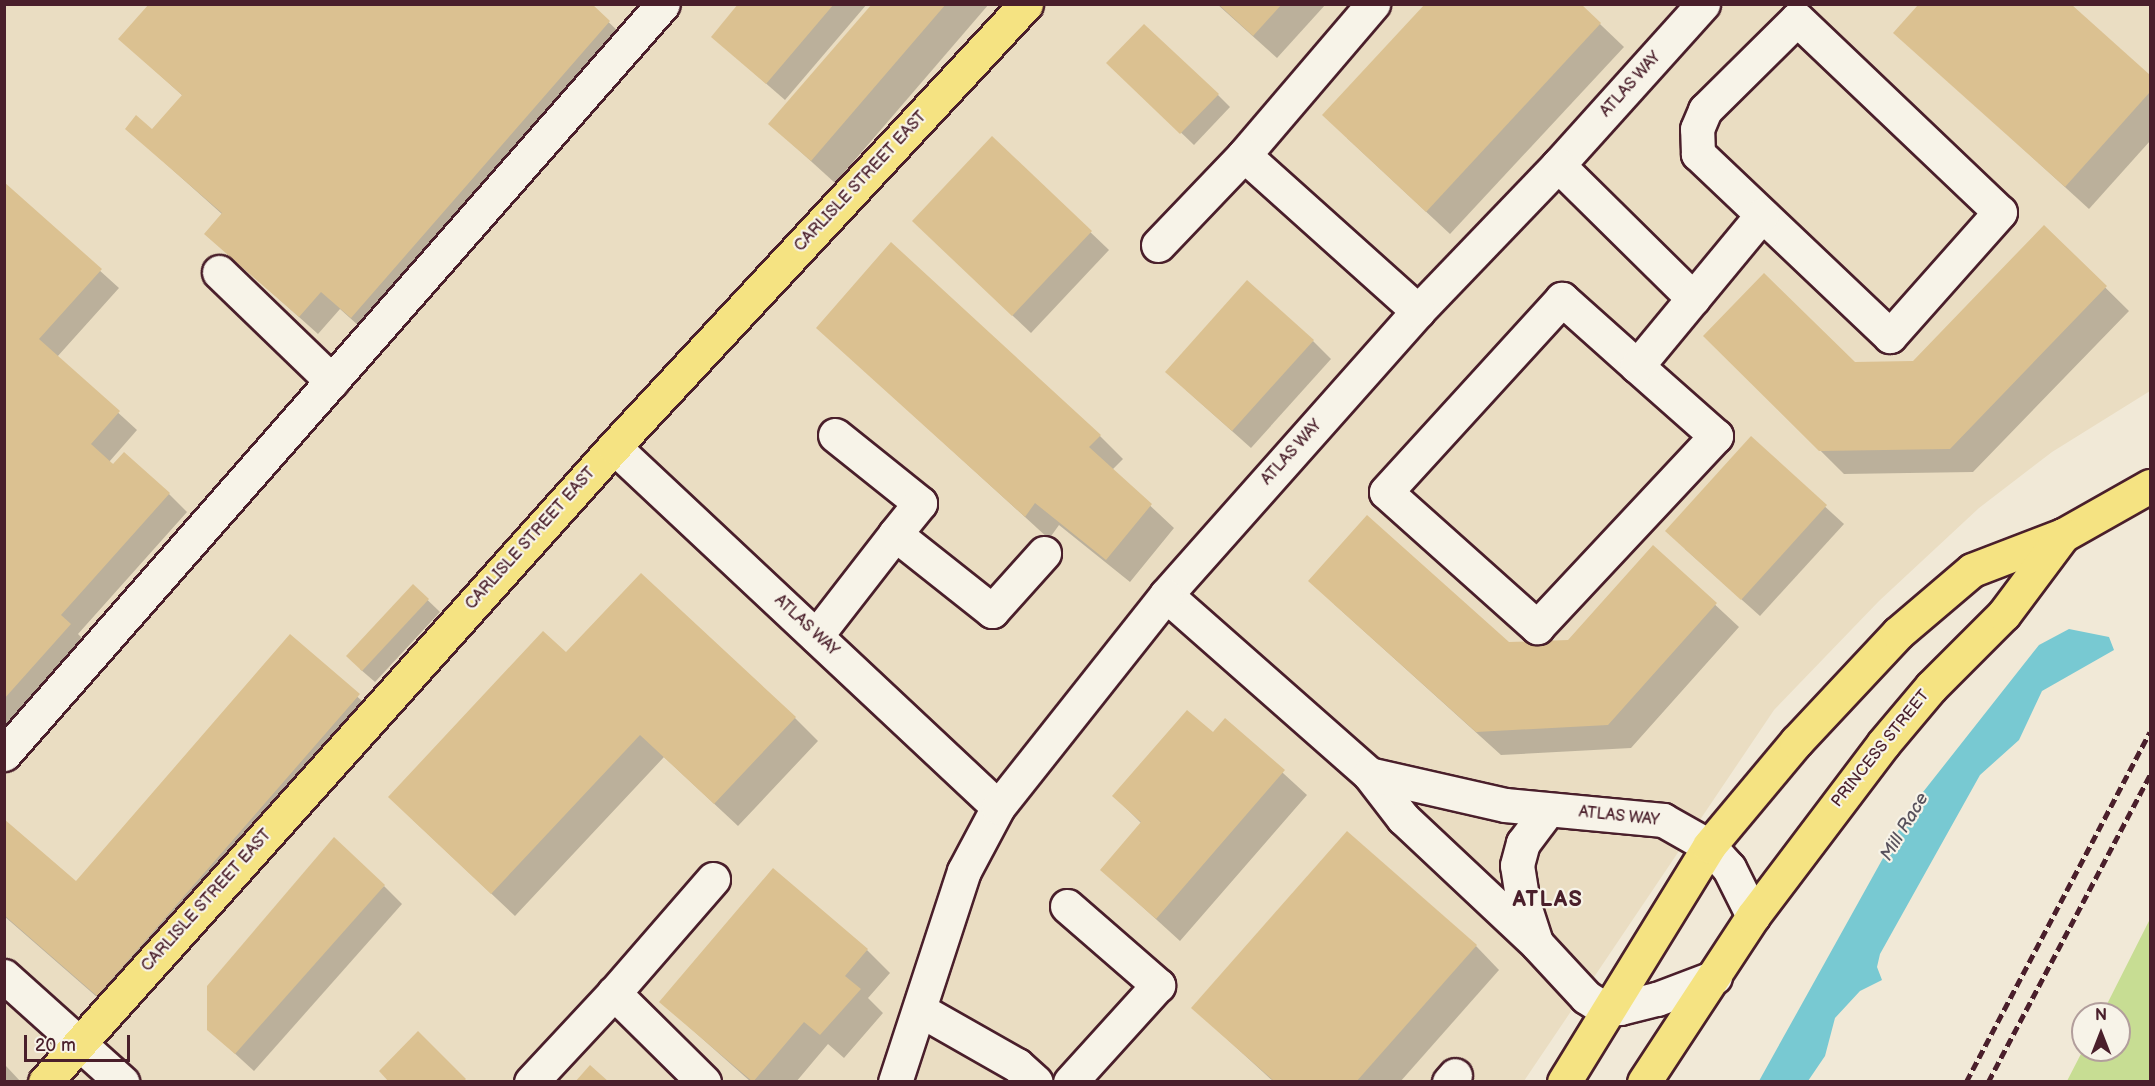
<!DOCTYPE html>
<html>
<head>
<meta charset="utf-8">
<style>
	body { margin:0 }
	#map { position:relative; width:2155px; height:1086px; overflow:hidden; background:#f1e9d7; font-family:"Balsamiq Sans",sans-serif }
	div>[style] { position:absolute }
	.built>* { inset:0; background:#eaddc2 }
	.green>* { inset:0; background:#c7dd93 }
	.water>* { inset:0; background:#78c9d2 }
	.shadow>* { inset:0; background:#0003 }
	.building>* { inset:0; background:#dbc191 }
	.roads { filter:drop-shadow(2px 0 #4a1f2b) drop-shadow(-2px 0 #4a1f2b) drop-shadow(0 2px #4a1f2b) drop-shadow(0 -2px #4a1f2b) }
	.minor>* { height:33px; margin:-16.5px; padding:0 16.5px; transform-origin:16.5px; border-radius:16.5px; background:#f7f3e8 }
	.major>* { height:33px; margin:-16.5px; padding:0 16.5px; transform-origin:16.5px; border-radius:16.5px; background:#f5e382 }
	.rail>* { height:4.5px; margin-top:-2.25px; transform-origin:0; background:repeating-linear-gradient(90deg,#4a1f2b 0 9px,transparent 0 13.5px) }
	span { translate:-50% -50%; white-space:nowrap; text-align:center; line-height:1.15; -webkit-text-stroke:4.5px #f7f3e8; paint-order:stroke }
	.street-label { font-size:16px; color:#4a1f2b }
	.water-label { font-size:18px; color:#58525d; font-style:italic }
	.district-label { font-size:22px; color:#4a1f2b; font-weight:700; letter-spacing:1.5px }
	.frame { position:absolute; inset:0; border:6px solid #4a1f2b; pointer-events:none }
	.north { position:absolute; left:2071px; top:1002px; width:60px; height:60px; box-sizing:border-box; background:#f7f3e8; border:2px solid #b29e9c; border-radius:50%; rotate:0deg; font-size:16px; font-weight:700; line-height:24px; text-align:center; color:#4a1f2b }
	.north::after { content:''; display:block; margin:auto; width:21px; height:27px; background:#4a1f2b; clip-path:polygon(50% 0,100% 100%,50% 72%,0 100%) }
	.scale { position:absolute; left:24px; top:1035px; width:106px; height:27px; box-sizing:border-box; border:3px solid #4a1f2b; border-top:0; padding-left:8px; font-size:18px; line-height:21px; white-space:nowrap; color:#4a1f2b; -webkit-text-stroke:4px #f7f3e8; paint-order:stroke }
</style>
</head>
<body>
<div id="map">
	<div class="built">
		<i style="clip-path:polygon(5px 5px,2150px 5px,2150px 391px,2052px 452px,1979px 508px,1879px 601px,1774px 710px,1524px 1081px,5px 1082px)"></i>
	</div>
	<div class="green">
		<i style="clip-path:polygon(2150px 919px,2150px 1081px,2067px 1081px,2083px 1050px,2119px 1050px,2119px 1014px,2102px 1014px)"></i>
	</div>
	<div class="water">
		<i style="clip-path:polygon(2069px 629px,2109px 637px,2114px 650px,2042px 691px,2019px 740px,1980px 775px,1880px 954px,1877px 967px,1882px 980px,1860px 991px,1835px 1018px,1825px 1056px,1808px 1081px,1759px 1081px,1912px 806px,2039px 645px)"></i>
	</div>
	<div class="shadow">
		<i style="clip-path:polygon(590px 4px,627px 40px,369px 335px,340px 309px,318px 334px,206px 234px,223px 215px,127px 129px,152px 131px,183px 96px,120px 39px)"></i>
		<i style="clip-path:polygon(740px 4px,867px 4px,785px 100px,713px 37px)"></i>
		<i style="clip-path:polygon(874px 4px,989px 4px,835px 183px,770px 124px)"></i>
		<i style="clip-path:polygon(1217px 4px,1326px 4px,1277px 58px)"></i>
		<i style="clip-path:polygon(1579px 4px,1624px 47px,1450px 234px,1347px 138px)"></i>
		<i style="clip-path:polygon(1920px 4px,2070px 4px,2150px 77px,2150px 141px,2089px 209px,1895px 32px)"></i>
		<i style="clip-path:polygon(1121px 75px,1218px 95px,1230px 107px,1194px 145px)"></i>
		<i style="clip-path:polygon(992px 138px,1109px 250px,1031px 333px,932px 239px)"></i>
		<i style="clip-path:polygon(4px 184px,119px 288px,57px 357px,137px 430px,109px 462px,169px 494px,187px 512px,78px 634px,88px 644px,4px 738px)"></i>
		<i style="clip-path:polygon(2044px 227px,2129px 311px,1973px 472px,1844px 474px,1705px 336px,1854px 363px,1914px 363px)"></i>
		<i style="clip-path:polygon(818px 328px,1100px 436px,1123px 459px,1112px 470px,1174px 528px,1130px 582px,1059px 525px,1049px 539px)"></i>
		<i style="clip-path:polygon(1313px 341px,1331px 359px,1251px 448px,1186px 390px)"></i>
		<i style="clip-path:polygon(1751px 439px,1844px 524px,1760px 616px,1685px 549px)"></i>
		<i style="clip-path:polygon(1653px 547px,1739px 627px,1631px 748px,1501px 755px,1334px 604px,1508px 643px,1568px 641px)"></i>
		<i style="clip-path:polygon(413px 586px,440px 612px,375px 682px,360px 669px)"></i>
		<i style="clip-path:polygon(290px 636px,382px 719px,121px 1018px,4px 916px,4px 821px,76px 883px)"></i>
		<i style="clip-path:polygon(566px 654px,795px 718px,818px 741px,738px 826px,664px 757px,515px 916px,413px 820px)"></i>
		<i style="clip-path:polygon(1225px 720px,1307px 795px,1180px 941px,1102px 870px,1142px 824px,1114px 796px,1213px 734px)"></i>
		<i style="clip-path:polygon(384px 886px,402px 904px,254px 1071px,208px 1029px)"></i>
		<i style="clip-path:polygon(1476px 946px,1499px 970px,1400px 1082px,1274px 1082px,1193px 1008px)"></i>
		<i style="clip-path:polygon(867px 950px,890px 973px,868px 998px,883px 1013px,844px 1058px,828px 1044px,796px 1082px,751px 1082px,661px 1002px)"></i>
		<i style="clip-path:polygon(6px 1066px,21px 1082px,4px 1082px)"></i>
	</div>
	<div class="building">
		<i style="clip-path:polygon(149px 4px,592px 4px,610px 21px,351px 318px,321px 292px,299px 317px,204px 234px,222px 213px,125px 129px,136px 115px,152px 129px,182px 95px,118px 39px)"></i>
		<i style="clip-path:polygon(738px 4px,834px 4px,766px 84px,711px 37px)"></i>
		<i style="clip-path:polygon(872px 4px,946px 4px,811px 161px,768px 124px)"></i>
		<i style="clip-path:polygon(1218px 4px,1282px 4px,1253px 36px)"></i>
		<i style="clip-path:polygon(1425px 4px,1581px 4px,1601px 23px,1426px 212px,1322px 115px)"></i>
		<i style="clip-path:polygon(1918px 5px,2072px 5px,2150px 75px,2150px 92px,2065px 187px,1893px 33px)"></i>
		<i style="clip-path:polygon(1144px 24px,1219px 94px,1180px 134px,1106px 63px)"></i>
		<i style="clip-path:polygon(992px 136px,1092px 231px,1012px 316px,912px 221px)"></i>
		<i style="clip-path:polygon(4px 182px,102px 269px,39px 339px,120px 411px,91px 444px,113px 464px,124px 452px,170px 493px,61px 615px,71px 624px,4px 699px)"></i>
		<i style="clip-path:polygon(2044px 225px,2107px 286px,1950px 449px,1819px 451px,1703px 336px,1764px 273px,1855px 362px,1913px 361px)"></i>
		<i style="clip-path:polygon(891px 242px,1101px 435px,1089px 447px,1152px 504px,1106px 560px,1035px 503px,1025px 517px,816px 328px)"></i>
		<i style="clip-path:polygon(1247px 280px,1314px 340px,1232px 431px,1165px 372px)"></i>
		<i style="clip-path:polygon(1751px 436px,1827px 505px,1741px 600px,1665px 531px)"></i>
		<i style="clip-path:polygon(1367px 515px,1509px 642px,1568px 640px,1653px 545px,1717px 603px,1608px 725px,1476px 732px,1308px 581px)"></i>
		<i style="clip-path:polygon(641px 573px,796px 717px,714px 804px,640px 735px,491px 894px,388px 797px,543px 631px,566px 652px)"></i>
		<i style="clip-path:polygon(413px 584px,429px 599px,362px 671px,346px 656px)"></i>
		<i style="clip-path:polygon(290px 634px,360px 694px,97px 996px,4px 915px,4px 819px,76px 881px)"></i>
		<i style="clip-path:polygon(1187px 710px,1213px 732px,1225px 718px,1285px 770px,1156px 919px,1100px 870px,1141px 822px,1112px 796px)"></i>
		<i style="clip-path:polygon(1347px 831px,1477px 945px,1356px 1082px,1275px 1082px,1191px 1008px)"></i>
		<i style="clip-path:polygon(334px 837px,385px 885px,235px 1054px,207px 1030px,207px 986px)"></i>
		<i style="clip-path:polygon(773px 868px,868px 949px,845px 976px,861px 989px,820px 1035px,804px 1022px,753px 1082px,659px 1002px)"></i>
		<i style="clip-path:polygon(418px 1031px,466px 1079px,463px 1082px,389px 1082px,379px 1071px)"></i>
		<i style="clip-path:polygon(590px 1065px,609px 1082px,575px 1082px)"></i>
	</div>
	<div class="roads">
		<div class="minor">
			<i style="left:1703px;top:4px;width:217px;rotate:132deg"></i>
			<i style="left:1558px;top:165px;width:202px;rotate:133.8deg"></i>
			<i style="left:1418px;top:311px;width:380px;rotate:131.6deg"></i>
			<i style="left:1166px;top:595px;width:271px;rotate:41.4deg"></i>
			<i style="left:1369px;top:774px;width:56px;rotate:52.3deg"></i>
			<i style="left:1403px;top:818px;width:184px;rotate:43.2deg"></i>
			<i style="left:1537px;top:944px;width:72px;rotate:47.2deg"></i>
			<i style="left:1586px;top:997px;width:22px;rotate:32deg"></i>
			<i style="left:1605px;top:1009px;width:15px;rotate:-4deg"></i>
			<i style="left:1620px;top:1008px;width:38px;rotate:-14deg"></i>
			<i style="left:1657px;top:999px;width:62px;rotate:-20.8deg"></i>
			<i style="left:1797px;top:19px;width:280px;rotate:43.6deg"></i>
			<i style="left:2000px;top:212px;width:166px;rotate:131.6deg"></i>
			<i style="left:1890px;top:336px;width:265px;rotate:-136.5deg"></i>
			<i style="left:1698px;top:154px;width:25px;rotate:-92deg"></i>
			<i style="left:1697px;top:129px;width:21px;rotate:-67deg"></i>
			<i style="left:1705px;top:110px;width:129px;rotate:-44.7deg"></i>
			<i style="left:1244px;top:155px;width:199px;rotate:-49.5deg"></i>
			<i style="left:1558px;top:165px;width:190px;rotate:44.6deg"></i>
			<i style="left:1158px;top:245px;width:124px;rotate:-46.3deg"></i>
			<i style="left:1244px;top:155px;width:234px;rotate:41.9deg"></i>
			<i style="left:219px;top:272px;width:157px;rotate:44deg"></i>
			<i style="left:1637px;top:366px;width:101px;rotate:-138.2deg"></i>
			<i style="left:1562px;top:299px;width:261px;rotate:132.4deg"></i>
			<i style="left:1386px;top:492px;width:203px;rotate:41.8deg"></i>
			<i style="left:1537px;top:627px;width:262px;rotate:-46.9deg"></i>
			<i style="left:1716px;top:436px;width:106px;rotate:-138.5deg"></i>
			<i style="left:1637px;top:366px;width:196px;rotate:-50.4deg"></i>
			<i style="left:835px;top:435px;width:109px;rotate:38.7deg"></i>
			<i style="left:920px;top:503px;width:40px;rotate:129deg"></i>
			<i style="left:614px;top:447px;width:526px;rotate:43.15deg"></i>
			<i style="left:816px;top:636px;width:129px;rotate:-52.2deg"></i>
			<i style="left:895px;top:534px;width:124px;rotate:38.4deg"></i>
			<i style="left:992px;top:611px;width:78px;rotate:-48.1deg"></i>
			<i style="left:4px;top:754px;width:998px;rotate:-48.7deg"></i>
			<i style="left:1369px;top:774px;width:139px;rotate:12.8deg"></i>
			<i style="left:1505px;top:805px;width:159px;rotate:5.4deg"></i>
			<i style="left:1663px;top:820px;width:53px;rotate:29.5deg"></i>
			<i style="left:1709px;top:846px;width:30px;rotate:48deg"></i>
			<i style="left:1729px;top:868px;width:54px;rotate:63.4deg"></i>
			<i style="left:1067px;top:906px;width:121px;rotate:41deg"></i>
			<i style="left:1158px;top:985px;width:131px;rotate:132.2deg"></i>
			<i style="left:1535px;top:939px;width:38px;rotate:-108deg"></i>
			<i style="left:1523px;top:903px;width:38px;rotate:-99deg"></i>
			<i style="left:1517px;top:865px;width:23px;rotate:-75deg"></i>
			<i style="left:1523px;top:843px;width:40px;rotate:-53deg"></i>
			<i style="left:4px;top:976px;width:159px;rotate:41.9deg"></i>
			<i style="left:920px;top:1010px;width:112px;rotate:29.6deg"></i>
			<i style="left:1017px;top:1065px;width:25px;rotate:42deg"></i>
			<i style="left:531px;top:1082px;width:122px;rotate:-47deg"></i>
			<i style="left:704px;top:1082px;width:127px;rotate:-135.3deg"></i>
			<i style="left:614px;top:993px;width:151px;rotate:-49deg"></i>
			<i style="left:895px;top:1082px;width:222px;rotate:-71.9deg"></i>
			<i style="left:964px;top:871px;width:72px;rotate:-62deg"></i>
			<i style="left:998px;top:807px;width:270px;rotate:-51.6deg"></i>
			<i style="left:1449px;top:1082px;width:9px;rotate:-49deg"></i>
		</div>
		<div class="major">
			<i style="left:45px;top:1082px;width:853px;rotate:-48.14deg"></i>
			<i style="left:614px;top:447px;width:605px;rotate:-47.08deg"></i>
			<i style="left:1564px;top:1082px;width:277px;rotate:-58.4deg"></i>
			<i style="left:1709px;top:846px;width:136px;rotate:-50.1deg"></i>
			<i style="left:1796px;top:742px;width:149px;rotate:-46.9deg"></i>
			<i style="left:1898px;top:633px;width:97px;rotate:-40.4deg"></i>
			<i style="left:1972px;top:570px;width:97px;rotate:-21deg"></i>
			<i style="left:2063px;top:535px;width:100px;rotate:-29.4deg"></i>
			<i style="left:1644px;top:1082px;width:199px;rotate:-56.7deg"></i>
			<i style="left:1753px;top:916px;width:216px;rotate:-52.9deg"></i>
			<i style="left:1883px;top:744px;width:75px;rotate:-49.9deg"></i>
			<i style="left:1931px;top:687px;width:103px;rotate:-45deg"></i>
			<i style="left:2004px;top:614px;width:99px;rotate:-53.2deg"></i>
		</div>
	</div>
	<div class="rail">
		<i style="left:1966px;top:1082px;width:395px;rotate:-62.3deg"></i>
		<i style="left:1988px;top:1082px;width:347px;rotate:-62.2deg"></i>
	</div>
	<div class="street-label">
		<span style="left:1631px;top:85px;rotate:-48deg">ATLAS WAY</span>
		<span style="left:861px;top:182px;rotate:-47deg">CARLISLE STREET EAST</span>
		<span style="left:1292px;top:453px;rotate:-48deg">ATLAS WAY</span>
		<span style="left:531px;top:539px;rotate:-48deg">CARLISLE STREET EAST</span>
		<span style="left:806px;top:626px;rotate:43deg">ATLAS WAY</span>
		<span style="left:1881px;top:749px;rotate:-51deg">PRINCESS STREET</span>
		<span style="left:1619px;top:817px;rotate:6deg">ATLAS WAY</span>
		<span style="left:207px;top:901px;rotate:-48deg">CARLISLE STREET EAST</span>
	</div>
	<div class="water-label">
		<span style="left:1905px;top:827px;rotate:-59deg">Mill Race</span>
	</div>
	<div class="district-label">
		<span style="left:1548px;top:900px">ATLAS</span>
	</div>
	<div class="frame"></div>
	<div class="north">N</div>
	<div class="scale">20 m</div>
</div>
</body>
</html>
